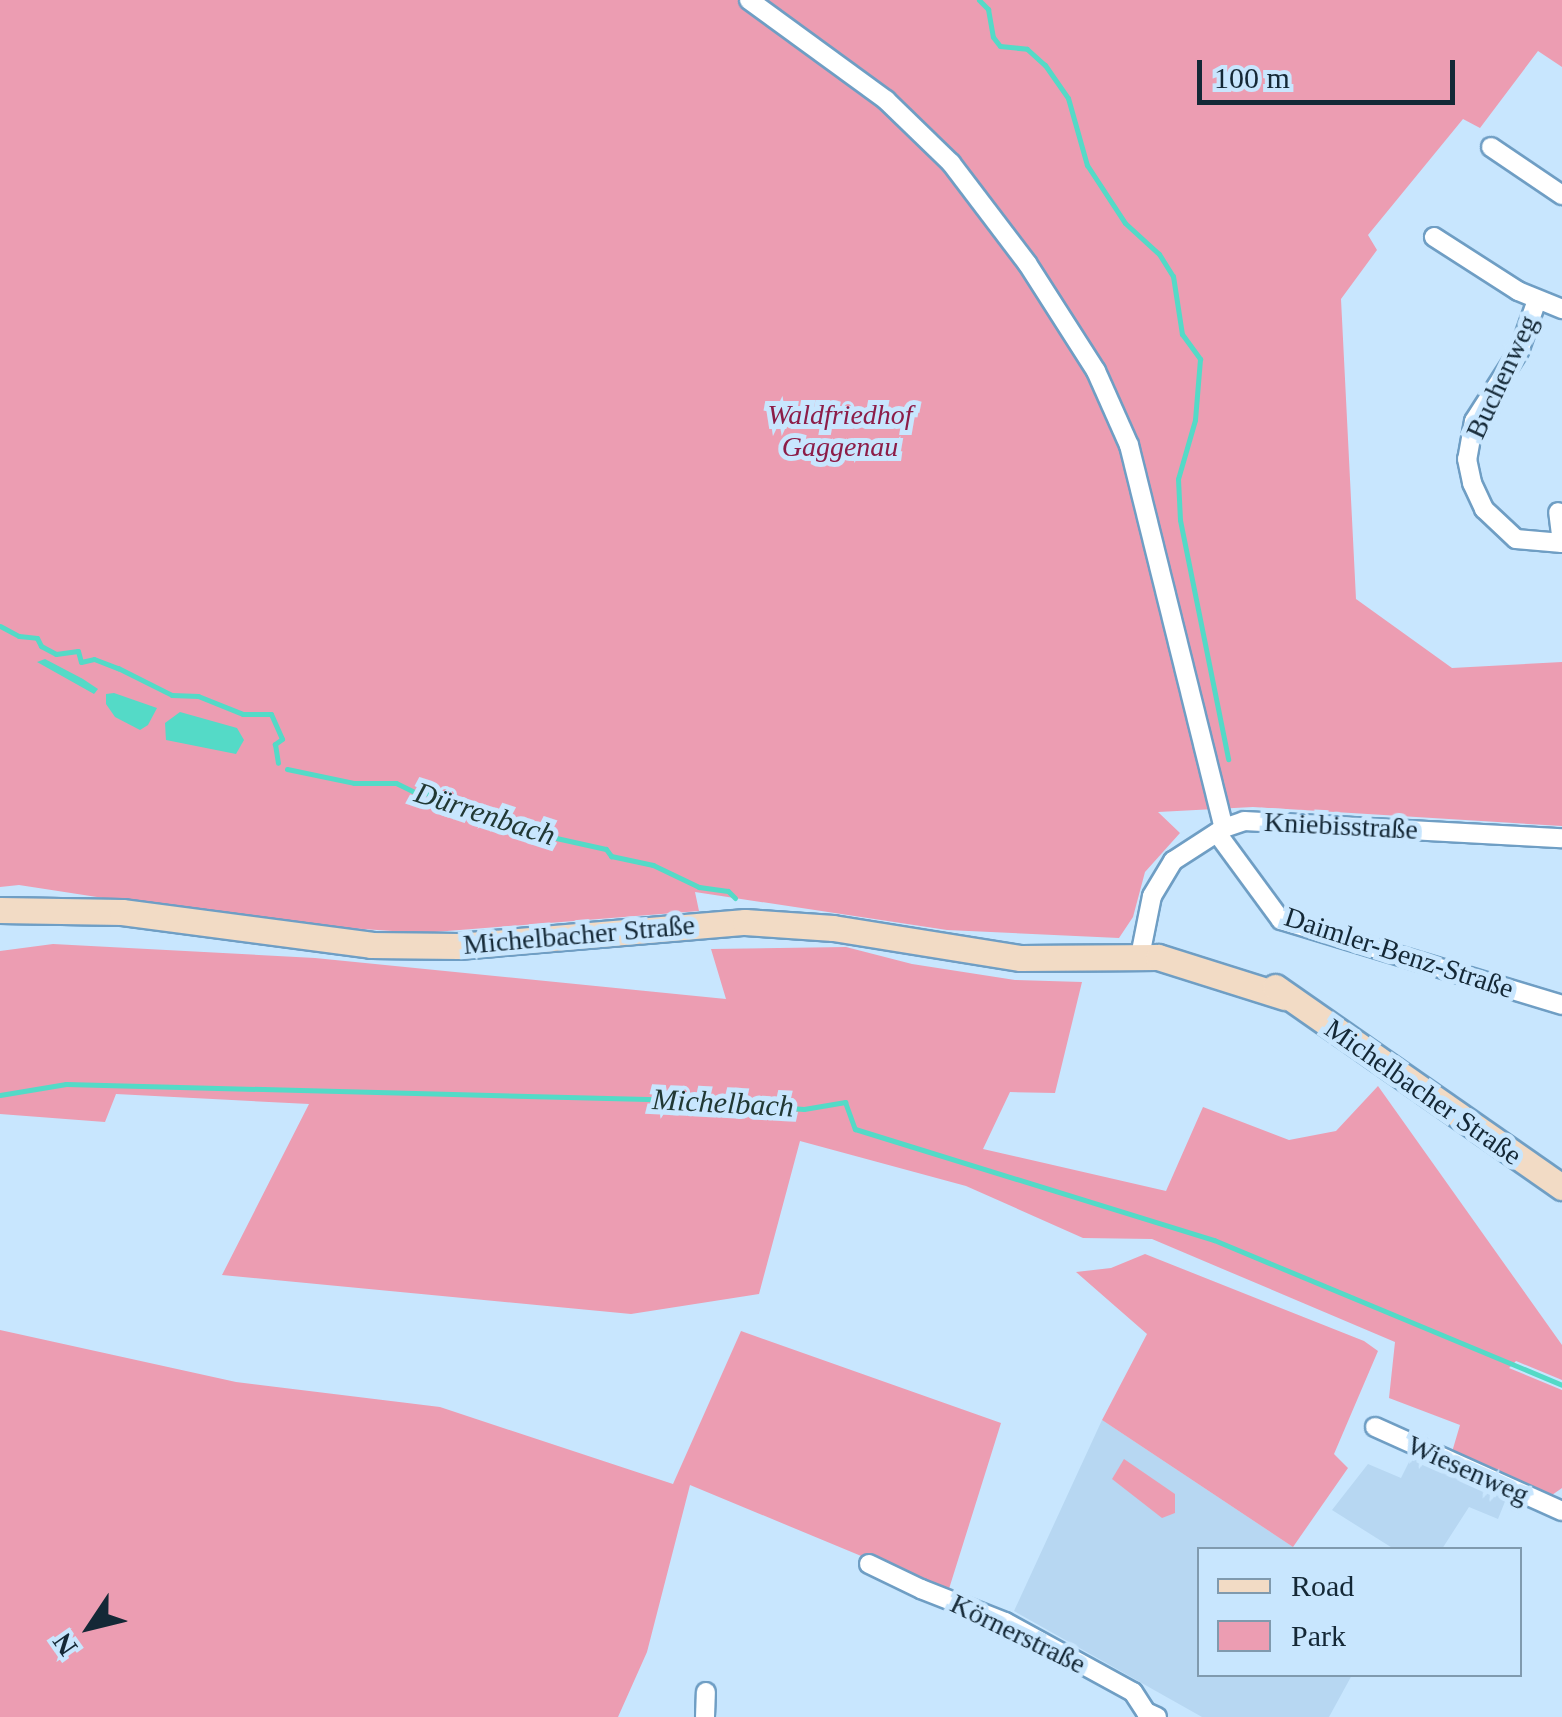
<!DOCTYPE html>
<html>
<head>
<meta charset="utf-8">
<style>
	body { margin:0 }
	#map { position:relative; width:1562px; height:1717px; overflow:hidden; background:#c8e6fe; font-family:"Times New Roman",serif }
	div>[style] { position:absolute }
	.built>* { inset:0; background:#b7d7f2 }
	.green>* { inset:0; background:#ec9db2 }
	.water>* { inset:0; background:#54dac7 }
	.stream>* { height:5px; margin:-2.5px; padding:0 2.5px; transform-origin:2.5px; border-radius:2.5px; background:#54dac7 }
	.roads { filter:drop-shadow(2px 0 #6f9ec4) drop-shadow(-2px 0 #6f9ec4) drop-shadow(0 2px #6f9ec4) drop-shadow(0 -2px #6f9ec4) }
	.minor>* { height:18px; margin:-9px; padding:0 9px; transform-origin:9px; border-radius:9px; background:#fff }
	.secondary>* { height:25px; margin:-12.5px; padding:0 12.5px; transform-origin:12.5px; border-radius:12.5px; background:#f2dbc5 }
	span { translate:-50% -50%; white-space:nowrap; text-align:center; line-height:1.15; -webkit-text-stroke:10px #c8e6fe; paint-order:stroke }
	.street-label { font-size:28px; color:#142836 }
	.park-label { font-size:28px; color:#8c1d48; font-style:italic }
	.water-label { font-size:30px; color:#213834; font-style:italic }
	.legend { position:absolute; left:1197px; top:1547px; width:325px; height:130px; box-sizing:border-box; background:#c8e6fe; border:2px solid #809aae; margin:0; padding:12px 18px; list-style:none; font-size:30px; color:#142836 }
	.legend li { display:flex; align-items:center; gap:20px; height:50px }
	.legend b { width:50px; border:2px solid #809aae }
	.north { position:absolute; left:40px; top:1577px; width:100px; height:100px; -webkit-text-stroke:8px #c8e6fe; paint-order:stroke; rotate:235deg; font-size:28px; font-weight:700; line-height:40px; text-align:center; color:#142836 }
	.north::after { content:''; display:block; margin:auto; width:35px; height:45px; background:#142836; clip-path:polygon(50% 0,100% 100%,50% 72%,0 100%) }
	.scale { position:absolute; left:1197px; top:60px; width:258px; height:45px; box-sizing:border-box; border:5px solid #142836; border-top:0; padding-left:12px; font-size:30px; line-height:35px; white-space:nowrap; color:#142836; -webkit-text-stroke:8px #c8e6fe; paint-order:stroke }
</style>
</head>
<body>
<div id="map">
	<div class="built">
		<i style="clip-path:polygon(1102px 1420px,1293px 1547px,1200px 1550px,1200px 1674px,1352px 1675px,1329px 1717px,1202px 1717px,1014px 1611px)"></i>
		<i style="clip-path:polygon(1411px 1458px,1506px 1499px,1498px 1519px,1469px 1507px,1442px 1549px,1394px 1549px,1332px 1510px,1368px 1464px,1401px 1478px)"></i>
	</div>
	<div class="green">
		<i style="clip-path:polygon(0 0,1562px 0,1562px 67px,1538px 51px,1480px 128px,1463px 119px,1368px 235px,1377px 250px,1341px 299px,1356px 599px,1452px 668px,1562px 662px,1562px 826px,1253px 807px,1158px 812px,1180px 833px,1145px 872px,1133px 917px,1119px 938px,947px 930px,695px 892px,699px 911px,422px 933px,259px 922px,19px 885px,0 887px)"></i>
		<i style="clip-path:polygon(53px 944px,315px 958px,726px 999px,711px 949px,846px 947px,912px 964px,1015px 980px,1082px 982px,1055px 1093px,1010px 1092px,983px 1149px,1166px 1191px,1203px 1107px,1289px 1140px,1336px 1131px,1378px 1086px,1562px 1345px,1562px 1380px,1516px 1361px,1509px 1368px,1562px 1390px,1562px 1488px,1552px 1495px,1452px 1452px,1460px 1425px,1389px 1398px,1395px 1342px,1152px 1239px,1083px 1238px,966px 1186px,800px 1141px,759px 1294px,631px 1314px,222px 1275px,309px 1104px,116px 1094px,105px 1122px,0 1114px,0 951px)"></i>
		<i style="clip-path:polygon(1145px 1254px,1364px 1341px,1378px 1351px,1334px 1454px,1348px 1468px,1293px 1547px,1102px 1420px,1147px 1334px,1076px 1272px,1111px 1268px)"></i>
		<i style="clip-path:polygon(0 1330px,236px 1382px,440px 1407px,673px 1484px,741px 1331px,1001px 1423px,948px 1592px,690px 1485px,647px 1652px,618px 1717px,0 1717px)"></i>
		<i style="clip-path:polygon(1124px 1459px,1175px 1494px,1175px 1513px,1162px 1518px,1112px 1479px)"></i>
	</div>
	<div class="water">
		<i style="clip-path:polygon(45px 659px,83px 679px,98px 689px,94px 694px,37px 662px)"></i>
		<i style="clip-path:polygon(114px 693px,157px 708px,148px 725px,140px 730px,115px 717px,106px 704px,106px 694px)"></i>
		<i style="clip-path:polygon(180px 712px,237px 728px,244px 740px,236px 754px,166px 740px,165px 723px)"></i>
	</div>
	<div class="stream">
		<i style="left:979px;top:0;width:13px;rotate:45deg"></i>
		<i style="left:988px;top:9px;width:28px;rotate:80deg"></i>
		<i style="left:993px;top:37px;width:11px;rotate:52deg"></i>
		<i style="left:1000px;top:46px;width:27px;rotate:6deg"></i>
		<i style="left:1027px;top:49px;width:24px;rotate:42deg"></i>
		<i style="left:1045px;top:65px;width:40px;rotate:55.1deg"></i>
		<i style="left:1068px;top:98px;width:70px;rotate:74.2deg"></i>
		<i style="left:1087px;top:165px;width:69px;rotate:56.8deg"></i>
		<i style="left:1125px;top:223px;width:46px;rotate:42.4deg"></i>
		<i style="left:1159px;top:254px;width:26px;rotate:58deg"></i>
		<i style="left:1173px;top:276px;width:59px;rotate:81.2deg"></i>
		<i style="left:1182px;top:334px;width:31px;rotate:54deg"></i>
		<i style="left:1200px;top:359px;width:61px;rotate:94.7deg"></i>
		<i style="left:1195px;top:420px;width:61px;rotate:106.1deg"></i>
		<i style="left:1178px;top:479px;width:41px;rotate:87.2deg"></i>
		<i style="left:1180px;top:520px;width:244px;rotate:78.6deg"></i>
		<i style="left:0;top:626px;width:21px;rotate:28deg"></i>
		<i style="left:19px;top:636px;width:18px;rotate:6deg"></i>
		<i style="left:37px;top:638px;width:9px;rotate:63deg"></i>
		<i style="left:41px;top:646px;width:17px;rotate:28deg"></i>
		<i style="left:56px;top:654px;width:22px;rotate:-8deg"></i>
		<i style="left:78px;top:651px;width:11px;rotate:75deg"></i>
		<i style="left:81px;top:662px;width:13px;rotate:-13deg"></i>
		<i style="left:94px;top:659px;width:26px;rotate:21deg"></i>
		<i style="left:118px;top:668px;width:60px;rotate:26.6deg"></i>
		<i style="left:172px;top:695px;width:26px;rotate:2deg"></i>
		<i style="left:198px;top:696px;width:48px;rotate:21.8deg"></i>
		<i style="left:243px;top:714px;width:28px"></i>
		<i style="left:271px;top:714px;width:27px;rotate:66deg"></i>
		<i style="left:282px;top:739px;width:9px;rotate:144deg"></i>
		<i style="left:275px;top:744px;width:19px;rotate:81deg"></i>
		<i style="left:287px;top:769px;width:68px;rotate:11.8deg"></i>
		<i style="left:354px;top:783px;width:42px"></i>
		<i style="left:396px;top:783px;width:25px;rotate:26deg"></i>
		<i style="left:419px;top:794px;width:18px;rotate:-3deg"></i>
		<i style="left:437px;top:793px;width:46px;rotate:26deg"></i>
		<i style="left:478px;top:813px;width:15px;rotate:-8deg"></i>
		<i style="left:493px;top:811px;width:25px;rotate:43deg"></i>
		<i style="left:511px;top:828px;width:97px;rotate:12.5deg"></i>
		<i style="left:606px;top:849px;width:9px;rotate:54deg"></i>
		<i style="left:611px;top:856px;width:43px;rotate:12.1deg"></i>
		<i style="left:653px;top:865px;width:51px;rotate:25.6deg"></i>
		<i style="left:699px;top:887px;width:29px;rotate:8deg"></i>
		<i style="left:728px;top:891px;width:10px;rotate:45deg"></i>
		<i style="left:0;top:1095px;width:67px;rotate:-9.5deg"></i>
		<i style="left:66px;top:1084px;width:621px;rotate:1.48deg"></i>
		<i style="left:687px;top:1100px;width:117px;rotate:4.4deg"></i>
		<i style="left:804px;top:1109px;width:42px;rotate:-9.7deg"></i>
		<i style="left:845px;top:1102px;width:29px;rotate:70deg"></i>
		<i style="left:855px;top:1129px;width:376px;rotate:17.2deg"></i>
		<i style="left:1214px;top:1240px;width:377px;rotate:22.6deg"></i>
	</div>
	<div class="roads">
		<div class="minor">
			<i style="left:749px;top:0;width:170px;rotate:36.1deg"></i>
			<i style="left:886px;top:100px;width:91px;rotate:44.1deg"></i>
			<i style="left:951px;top:163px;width:126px;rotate:52.8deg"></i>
			<i style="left:1027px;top:263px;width:128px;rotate:57.4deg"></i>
			<i style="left:1096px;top:371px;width:81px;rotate:66deg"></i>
			<i style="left:1129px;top:445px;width:395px;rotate:76.1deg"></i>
			<i style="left:1491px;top:147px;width:86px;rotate:34.1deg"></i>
			<i style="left:1434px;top:237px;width:100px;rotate:32.7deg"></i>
			<i style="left:1518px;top:291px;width:48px;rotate:22.2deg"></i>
			<i style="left:1537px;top:300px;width:54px;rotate:109.4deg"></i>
			<i style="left:1519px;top:351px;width:83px;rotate:122.7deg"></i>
			<i style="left:1474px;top:421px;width:39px;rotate:100deg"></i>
			<i style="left:1467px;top:459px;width:25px;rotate:78deg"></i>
			<i style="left:1472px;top:483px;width:29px;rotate:65deg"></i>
			<i style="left:1484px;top:509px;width:44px;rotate:43.2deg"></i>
			<i style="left:1516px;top:539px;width:46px;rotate:5deg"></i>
			<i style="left:1562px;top:543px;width:31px;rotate:-97deg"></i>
			<i style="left:1217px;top:833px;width:108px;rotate:53.7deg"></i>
			<i style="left:1281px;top:920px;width:294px;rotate:16.8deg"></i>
			<i style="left:1140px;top:956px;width:61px;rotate:-78.7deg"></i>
			<i style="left:1152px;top:896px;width:41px;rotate:-59deg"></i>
			<i style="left:1173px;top:861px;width:61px;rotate:-32.9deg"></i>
			<i style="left:1224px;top:828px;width:21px;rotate:-19deg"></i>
			<i style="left:1244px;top:821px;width:318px;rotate:3.1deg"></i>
			<i style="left:1375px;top:1427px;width:205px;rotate:24.2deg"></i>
			<i style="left:869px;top:1564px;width:58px;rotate:25.7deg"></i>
			<i style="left:921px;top:1589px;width:90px;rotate:21.4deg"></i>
			<i style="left:1005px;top:1622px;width:146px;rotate:28.7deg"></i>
			<i style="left:1133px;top:1692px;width:24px;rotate:57deg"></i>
			<i style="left:1146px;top:1712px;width:12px;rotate:24deg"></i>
			<i style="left:705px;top:1717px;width:25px;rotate:-88deg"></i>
		</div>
		<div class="secondary">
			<i style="left:0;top:910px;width:122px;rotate:0.9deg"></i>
			<i style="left:122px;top:912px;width:251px;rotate:7.5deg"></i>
			<i style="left:371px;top:945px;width:87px;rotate:0.7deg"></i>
			<i style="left:458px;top:946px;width:288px;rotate:-4.8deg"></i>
			<i style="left:745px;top:922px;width:88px;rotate:3.9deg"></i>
			<i style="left:833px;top:928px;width:190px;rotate:9.1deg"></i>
			<i style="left:1021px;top:958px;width:137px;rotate:-0.4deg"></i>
			<i style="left:1158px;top:957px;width:133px;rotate:17.5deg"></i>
			<i style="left:1275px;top:987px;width:350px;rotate:34.9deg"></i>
		</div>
	</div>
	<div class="street-label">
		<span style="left:1502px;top:377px;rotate:-65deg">Buchenweg</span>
		<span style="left:1341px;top:826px;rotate:3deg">Kniebisstraße</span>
		<span style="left:579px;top:935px;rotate:-5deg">Michelbacher Straße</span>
		<span style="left:1399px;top:953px;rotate:18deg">Daimler-Benz-Straße</span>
		<span style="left:1423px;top:1092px;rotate:35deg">Michelbacher Straße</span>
		<span style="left:1468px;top:1470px;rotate:24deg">Wiesenweg</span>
		<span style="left:1018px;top:1634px;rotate:26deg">Körnerstraße</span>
	</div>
	<div class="park-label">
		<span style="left:840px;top:431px">Waldfriedhof<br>Gaggenau</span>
	</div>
	<div class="water-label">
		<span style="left:485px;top:814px;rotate:18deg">Dürrenbach</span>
		<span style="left:723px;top:1103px;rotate:3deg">Michelbach</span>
	</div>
	<ul class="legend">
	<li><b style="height:12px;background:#f2dbc5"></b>Road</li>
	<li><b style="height:28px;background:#ec9db2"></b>Park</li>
	</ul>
	<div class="north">N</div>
	<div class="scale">100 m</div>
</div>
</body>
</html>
